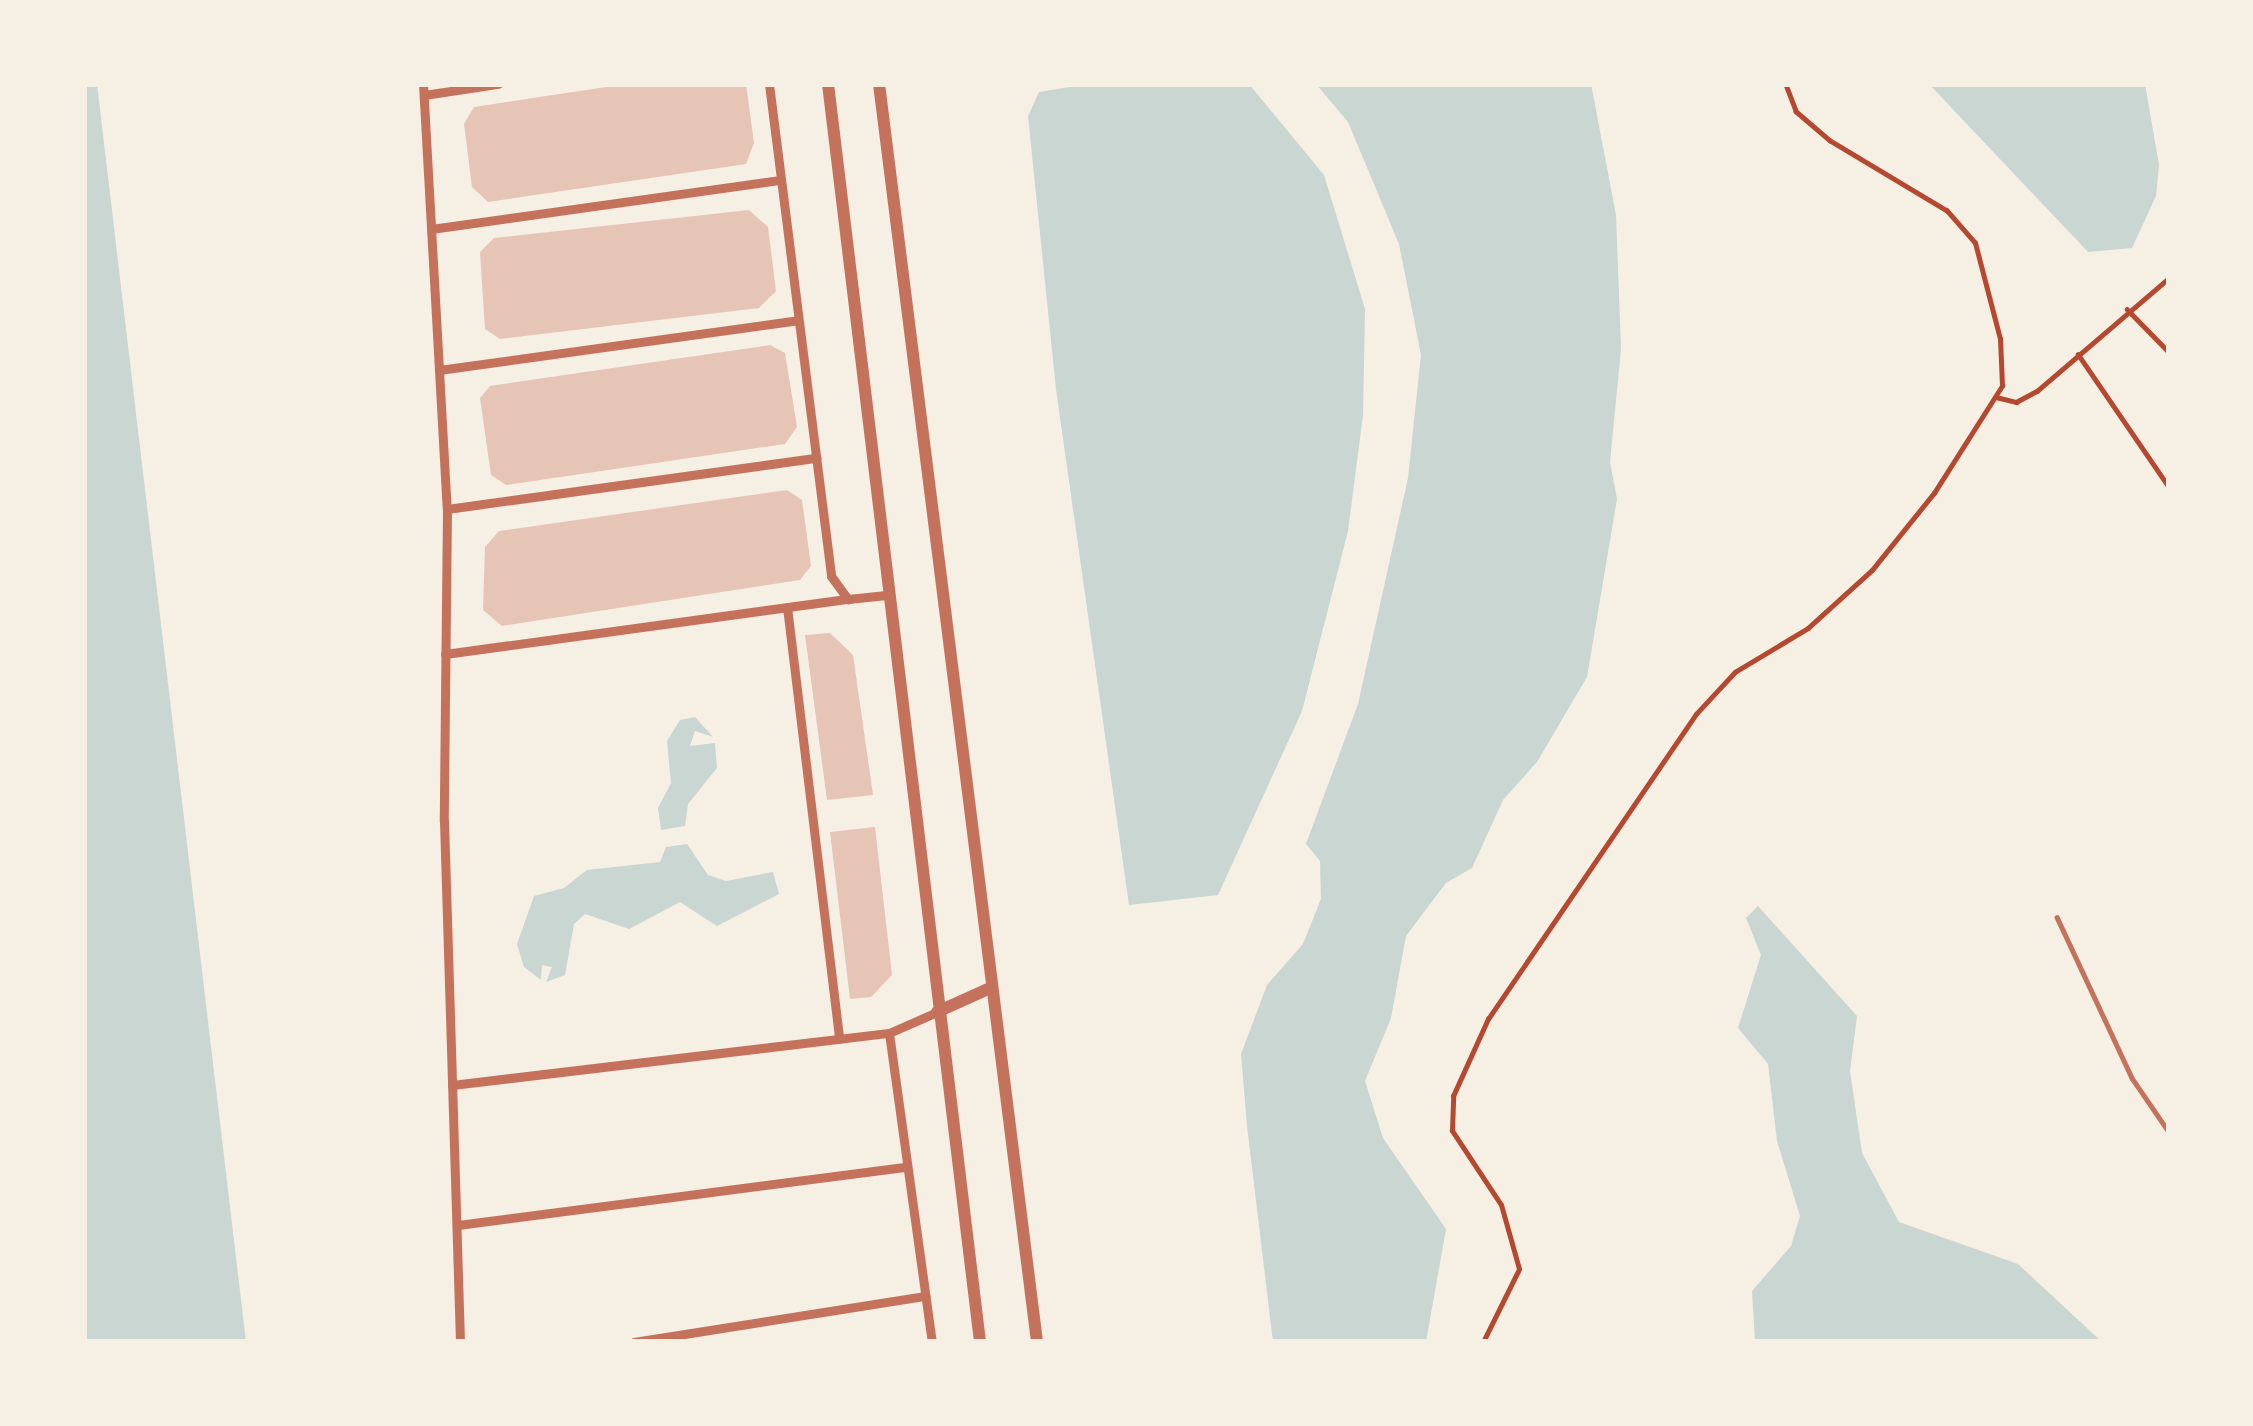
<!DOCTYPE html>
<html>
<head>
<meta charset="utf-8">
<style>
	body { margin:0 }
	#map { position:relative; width:2253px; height:1426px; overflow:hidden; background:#f6efe4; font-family:"DM Sans",sans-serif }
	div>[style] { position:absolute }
	.water>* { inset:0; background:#c9d6d2 }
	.building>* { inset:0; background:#e6c5b7 }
	.path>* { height:4.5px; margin:-2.25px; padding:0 2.25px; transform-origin:2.25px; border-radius:2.25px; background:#b5482f }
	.service>* { height:4.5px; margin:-2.25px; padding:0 2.25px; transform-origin:2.25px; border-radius:2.25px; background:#c5725c }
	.minor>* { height:9px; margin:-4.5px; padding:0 4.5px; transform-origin:4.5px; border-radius:4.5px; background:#c5725c }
	.tertiary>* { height:12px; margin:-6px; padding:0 6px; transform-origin:6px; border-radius:6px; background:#c5725c }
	span { translate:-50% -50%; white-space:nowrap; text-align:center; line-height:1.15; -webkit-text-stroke:9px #f6efe4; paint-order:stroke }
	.frame { position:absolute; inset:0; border:87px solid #f6efe4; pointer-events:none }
</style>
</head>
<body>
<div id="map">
	<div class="water">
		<i style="clip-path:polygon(84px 84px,97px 84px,246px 1342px,84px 1342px)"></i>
		<i style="clip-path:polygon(1089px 84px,1249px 84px,1324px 175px,1365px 309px,1363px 415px,1348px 531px,1302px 711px,1218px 895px,1129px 905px,1056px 389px,1028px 116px,1039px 92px)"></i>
		<i style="clip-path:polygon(1316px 84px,1591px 84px,1616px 215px,1621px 349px,1610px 462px,1617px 499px,1587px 677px,1537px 762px,1503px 800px,1472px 868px,1446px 883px,1406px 936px,1391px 1018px,1365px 1081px,1383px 1138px,1446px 1229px,1426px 1342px,1273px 1342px,1247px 1126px,1241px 1054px,1267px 985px,1303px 944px,1321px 899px,1320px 861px,1306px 844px,1358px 704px,1408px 478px,1421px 355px,1399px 244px,1348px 122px)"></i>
		<i style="clip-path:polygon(1929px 84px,2145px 84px,2159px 165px,2156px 196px,2132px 248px,2088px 252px)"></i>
		<i style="clip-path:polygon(695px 717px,713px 737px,695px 731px,690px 746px,715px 743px,717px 768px,688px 804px,685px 826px,661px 830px,658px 808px,671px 783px,667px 741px,680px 720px)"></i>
		<i style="clip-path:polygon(687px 844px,708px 875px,726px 881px,773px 872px,779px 894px,717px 926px,680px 902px,629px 929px,585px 914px,574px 924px,565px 975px,546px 982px,552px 967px,542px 965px,541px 980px,524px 967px,517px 944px,534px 896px,564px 888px,587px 870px,660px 862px,666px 847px)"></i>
		<i style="clip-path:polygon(1758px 906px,1857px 1016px,1850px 1071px,1862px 1153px,1899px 1222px,2018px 1264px,2102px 1342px,1755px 1342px,1752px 1291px,1791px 1246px,1800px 1216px,1777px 1141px,1768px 1064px,1738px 1028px,1761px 955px,1746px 918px)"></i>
	</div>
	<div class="building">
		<i style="clip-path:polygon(626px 84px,746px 84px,754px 143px,746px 164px,488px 202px,472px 187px,464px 124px,474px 107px)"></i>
		<i style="clip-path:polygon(749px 210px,768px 227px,776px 291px,759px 308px,500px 339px,485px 329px,480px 252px,494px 238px)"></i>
		<i style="clip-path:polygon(770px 345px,785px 353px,797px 427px,785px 444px,506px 485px,491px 475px,480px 398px,490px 386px)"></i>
		<i style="clip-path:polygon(787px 490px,802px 500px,811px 566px,800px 580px,502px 626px,483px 610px,485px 547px,499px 531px)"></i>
		<i style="clip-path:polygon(830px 633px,853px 655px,873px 795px,827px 800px,805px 635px)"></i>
		<i style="clip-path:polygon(875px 827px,892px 975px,871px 997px,850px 999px,830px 832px)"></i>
	</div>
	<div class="path">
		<i style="left:2127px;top:309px;width:60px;rotate:45.7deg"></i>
		<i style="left:2078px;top:354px;width:161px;rotate:55.6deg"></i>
		<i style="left:1996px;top:397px;width:21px;rotate:14deg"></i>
		<i style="left:2016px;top:402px;width:24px;rotate:-28deg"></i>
		<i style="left:2037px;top:391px;width:174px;rotate:-40.6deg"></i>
		<i style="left:1483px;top:1342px;width:81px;rotate:-63.7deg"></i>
		<i style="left:1519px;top:1269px;width:66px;rotate:-105.7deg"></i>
		<i style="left:1501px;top:1205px;width:89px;rotate:-123.5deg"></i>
		<i style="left:1452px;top:1131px;width:35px;rotate:-88deg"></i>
		<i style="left:1453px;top:1096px;width:85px;rotate:-65.6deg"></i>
		<i style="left:1488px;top:1019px;width:369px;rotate:-55.7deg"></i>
		<i style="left:1696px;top:714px;width:57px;rotate:-47.1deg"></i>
		<i style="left:1735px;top:672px;width:85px;rotate:-31.1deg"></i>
		<i style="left:1808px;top:628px;width:86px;rotate:-42.2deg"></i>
		<i style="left:1872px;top:570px;width:99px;rotate:-51.2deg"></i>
		<i style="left:1934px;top:493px;width:127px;rotate:-57.6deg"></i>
		<i style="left:2002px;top:386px;width:47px;rotate:-92.4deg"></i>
		<i style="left:2000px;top:339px;width:99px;rotate:-104.6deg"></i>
		<i style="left:1975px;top:243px;width:43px;rotate:-131.2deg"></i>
		<i style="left:1947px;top:211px;width:136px;rotate:-149.1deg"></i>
		<i style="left:1830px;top:141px;width:45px;rotate:-139.5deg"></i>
		<i style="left:1796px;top:112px;width:30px;rotate:-111deg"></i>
	</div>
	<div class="service">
		<i style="left:2057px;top:917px;width:178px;rotate:65deg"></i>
		<i style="left:2132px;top:1078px;width:65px;rotate:55.6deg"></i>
	</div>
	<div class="minor">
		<i style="left:423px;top:84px;width:426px;rotate:86.8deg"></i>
		<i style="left:447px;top:509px;width:312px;rotate:90.6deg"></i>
		<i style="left:444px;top:821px;width:521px;rotate:88.24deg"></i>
		<i style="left:769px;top:84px;width:496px;rotate:82.8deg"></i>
		<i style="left:831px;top:576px;width:29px;rotate:54deg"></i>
		<i style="left:848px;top:599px;width:36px;rotate:-6deg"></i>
		<i style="left:424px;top:95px;width:75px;rotate:-8.5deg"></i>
		<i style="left:431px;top:229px;width:353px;rotate:-8deg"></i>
		<i style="left:439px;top:370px;width:362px;rotate:-7.9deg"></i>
		<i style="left:447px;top:509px;width:373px;rotate:-7.9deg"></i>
		<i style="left:787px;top:607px;width:435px;rotate:83.1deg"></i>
		<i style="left:445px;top:654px;width:407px;rotate:-7.8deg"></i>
		<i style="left:889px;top:1033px;width:312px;rotate:82.1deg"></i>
		<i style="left:452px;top:1085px;width:440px;rotate:-6.8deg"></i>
		<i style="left:889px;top:1033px;width:52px;rotate:-23.6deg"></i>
		<i style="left:458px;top:1225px;width:452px;rotate:-7.4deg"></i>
		<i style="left:634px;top:1342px;width:295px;rotate:-9deg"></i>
	</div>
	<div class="tertiary">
		<i style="left:828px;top:84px;width:1267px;rotate:83.11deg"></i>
		<i style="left:879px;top:84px;width:1268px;rotate:82.84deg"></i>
		<i style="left:937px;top:1012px;width:56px;rotate:-24.3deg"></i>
	</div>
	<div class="frame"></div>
</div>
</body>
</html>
